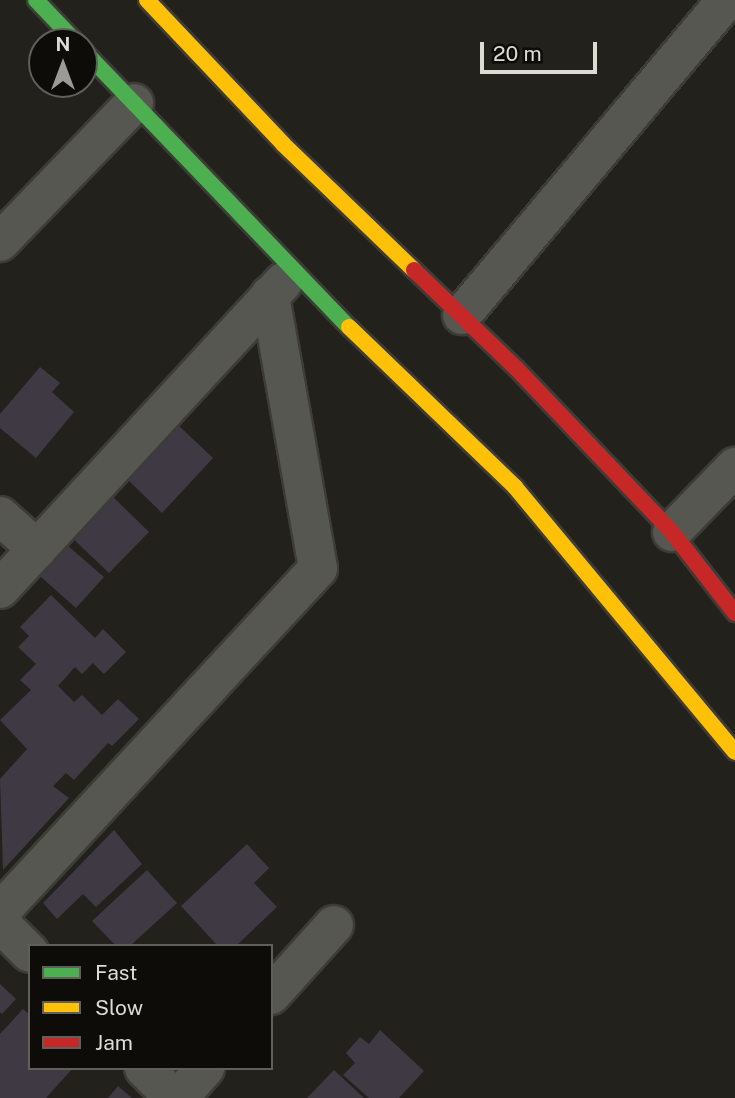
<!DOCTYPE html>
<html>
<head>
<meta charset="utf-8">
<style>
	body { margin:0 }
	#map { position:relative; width:735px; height:1098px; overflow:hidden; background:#22211c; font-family:"Public Sans",sans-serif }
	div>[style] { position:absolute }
	.building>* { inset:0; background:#3e3943 }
	.roads { filter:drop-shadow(2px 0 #3d3c37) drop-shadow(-2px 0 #3d3c37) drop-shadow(0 2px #3d3c37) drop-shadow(0 -2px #3d3c37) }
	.street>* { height:38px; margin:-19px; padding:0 19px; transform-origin:19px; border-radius:19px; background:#575752 }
	.fast>* { height:16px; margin:-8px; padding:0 8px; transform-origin:8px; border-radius:8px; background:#4caf50 }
	.slow>* { height:16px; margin:-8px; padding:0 8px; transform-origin:8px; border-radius:8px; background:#ffc107 }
	.jam>* { height:16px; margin:-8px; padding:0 8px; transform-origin:8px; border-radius:8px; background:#c62828 }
	span { translate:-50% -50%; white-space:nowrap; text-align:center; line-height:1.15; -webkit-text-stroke:5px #0d0c08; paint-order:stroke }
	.legend { position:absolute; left:28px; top:944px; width:245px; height:126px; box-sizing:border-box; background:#0d0c08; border:2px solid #605f5a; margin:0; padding:9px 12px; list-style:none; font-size:21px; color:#dcdbd4 }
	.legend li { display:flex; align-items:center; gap:14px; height:35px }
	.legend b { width:35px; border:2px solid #605f5a }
	.north { position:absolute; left:28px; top:28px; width:70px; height:70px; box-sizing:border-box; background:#0d0c08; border:2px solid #605f5a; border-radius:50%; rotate:0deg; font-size:19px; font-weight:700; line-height:28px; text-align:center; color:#dcdbd4 }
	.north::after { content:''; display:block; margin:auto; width:24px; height:32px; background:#9b9a94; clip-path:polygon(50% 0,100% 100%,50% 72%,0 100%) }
	.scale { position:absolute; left:480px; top:42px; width:117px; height:32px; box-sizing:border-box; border:4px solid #dcdbd4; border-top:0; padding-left:9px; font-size:21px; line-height:24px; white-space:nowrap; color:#dcdbd4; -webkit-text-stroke:5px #0d0c08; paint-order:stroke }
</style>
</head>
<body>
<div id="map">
	<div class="building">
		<i style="clip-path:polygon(40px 367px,60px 383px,52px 392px,74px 412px,36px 458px,0 428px,0 414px)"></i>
		<i style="clip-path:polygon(176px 423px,213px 458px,162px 513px,125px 477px)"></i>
		<i style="clip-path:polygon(108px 492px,149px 532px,109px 573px,68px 534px)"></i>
		<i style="clip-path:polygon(60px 539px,104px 577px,76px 608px,33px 570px)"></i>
		<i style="clip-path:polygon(51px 595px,95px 638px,103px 629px,126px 652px,104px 674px,93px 663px,82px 674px,75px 667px,58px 686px,74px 702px,82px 695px,102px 715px,118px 699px,139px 719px,112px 746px,108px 743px,74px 780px,66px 773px,53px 786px,69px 798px,3px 870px,0 779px,27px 749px,0 720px,31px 690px,20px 680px,36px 664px,18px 647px,29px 636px,20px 627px)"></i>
		<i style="clip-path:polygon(114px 830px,142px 864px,96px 907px,83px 894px,57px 919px,43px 903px)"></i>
		<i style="clip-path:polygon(247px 844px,269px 868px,254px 883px,277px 907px,238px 944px,218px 946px,181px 906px)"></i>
		<i style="clip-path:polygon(147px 870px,177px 903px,130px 946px,116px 946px,92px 921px)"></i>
		<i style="clip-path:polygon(0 984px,16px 999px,2px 1014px,0 1012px)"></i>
		<i style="clip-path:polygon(23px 1009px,30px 1015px,30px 1068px,73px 1068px,46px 1098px,0 1098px,0 1034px)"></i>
		<i style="clip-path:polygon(380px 1030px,424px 1071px,399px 1098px,369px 1098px,343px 1075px,355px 1063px,346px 1053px,360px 1037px,369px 1044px)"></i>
		<i style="clip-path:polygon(334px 1070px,364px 1098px,307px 1098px)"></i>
		<i style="clip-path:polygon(118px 1086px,132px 1098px,108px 1098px)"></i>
	</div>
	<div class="roads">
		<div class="street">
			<i style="left:0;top:242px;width:193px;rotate:-46deg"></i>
			<i style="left:462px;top:315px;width:411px;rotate:-50deg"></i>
			<i style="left:0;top:516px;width:50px;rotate:41.7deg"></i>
			<i style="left:672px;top:532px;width:91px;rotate:-45.9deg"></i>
			<i style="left:0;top:589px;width:418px;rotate:-47.3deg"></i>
			<i style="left:0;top:912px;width:468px;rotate:-47.2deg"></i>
			<i style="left:318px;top:568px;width:277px;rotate:-100deg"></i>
			<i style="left:0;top:923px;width:42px;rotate:45deg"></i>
			<i style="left:271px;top:995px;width:94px;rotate:-48deg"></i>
			<i style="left:144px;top:1068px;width:42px;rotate:45deg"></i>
			<i style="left:179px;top:1098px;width:40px;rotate:-49deg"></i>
		</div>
		<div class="fast">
			<i style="left:36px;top:0;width:58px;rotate:46.4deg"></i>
			<i style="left:84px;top:51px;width:383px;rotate:46.2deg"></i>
		</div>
		<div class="slow">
			<i style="left:147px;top:0;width:198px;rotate:46.6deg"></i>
			<i style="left:283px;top:144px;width:182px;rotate:43.9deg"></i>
			<i style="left:349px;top:327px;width:231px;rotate:43.9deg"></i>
			<i style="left:515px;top:487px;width:344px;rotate:50.3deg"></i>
		</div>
		<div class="jam">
			<i style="left:414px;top:270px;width:141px;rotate:43.9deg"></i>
			<i style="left:516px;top:368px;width:226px;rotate:46.4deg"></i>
			<i style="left:672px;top:532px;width:103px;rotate:52.1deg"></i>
		</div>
	</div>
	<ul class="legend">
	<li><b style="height:9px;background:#4caf50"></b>Fast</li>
	<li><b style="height:9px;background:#ffc107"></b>Slow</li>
	<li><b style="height:9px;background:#c62828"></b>Jam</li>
	</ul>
	<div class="north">N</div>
	<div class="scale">20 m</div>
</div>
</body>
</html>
